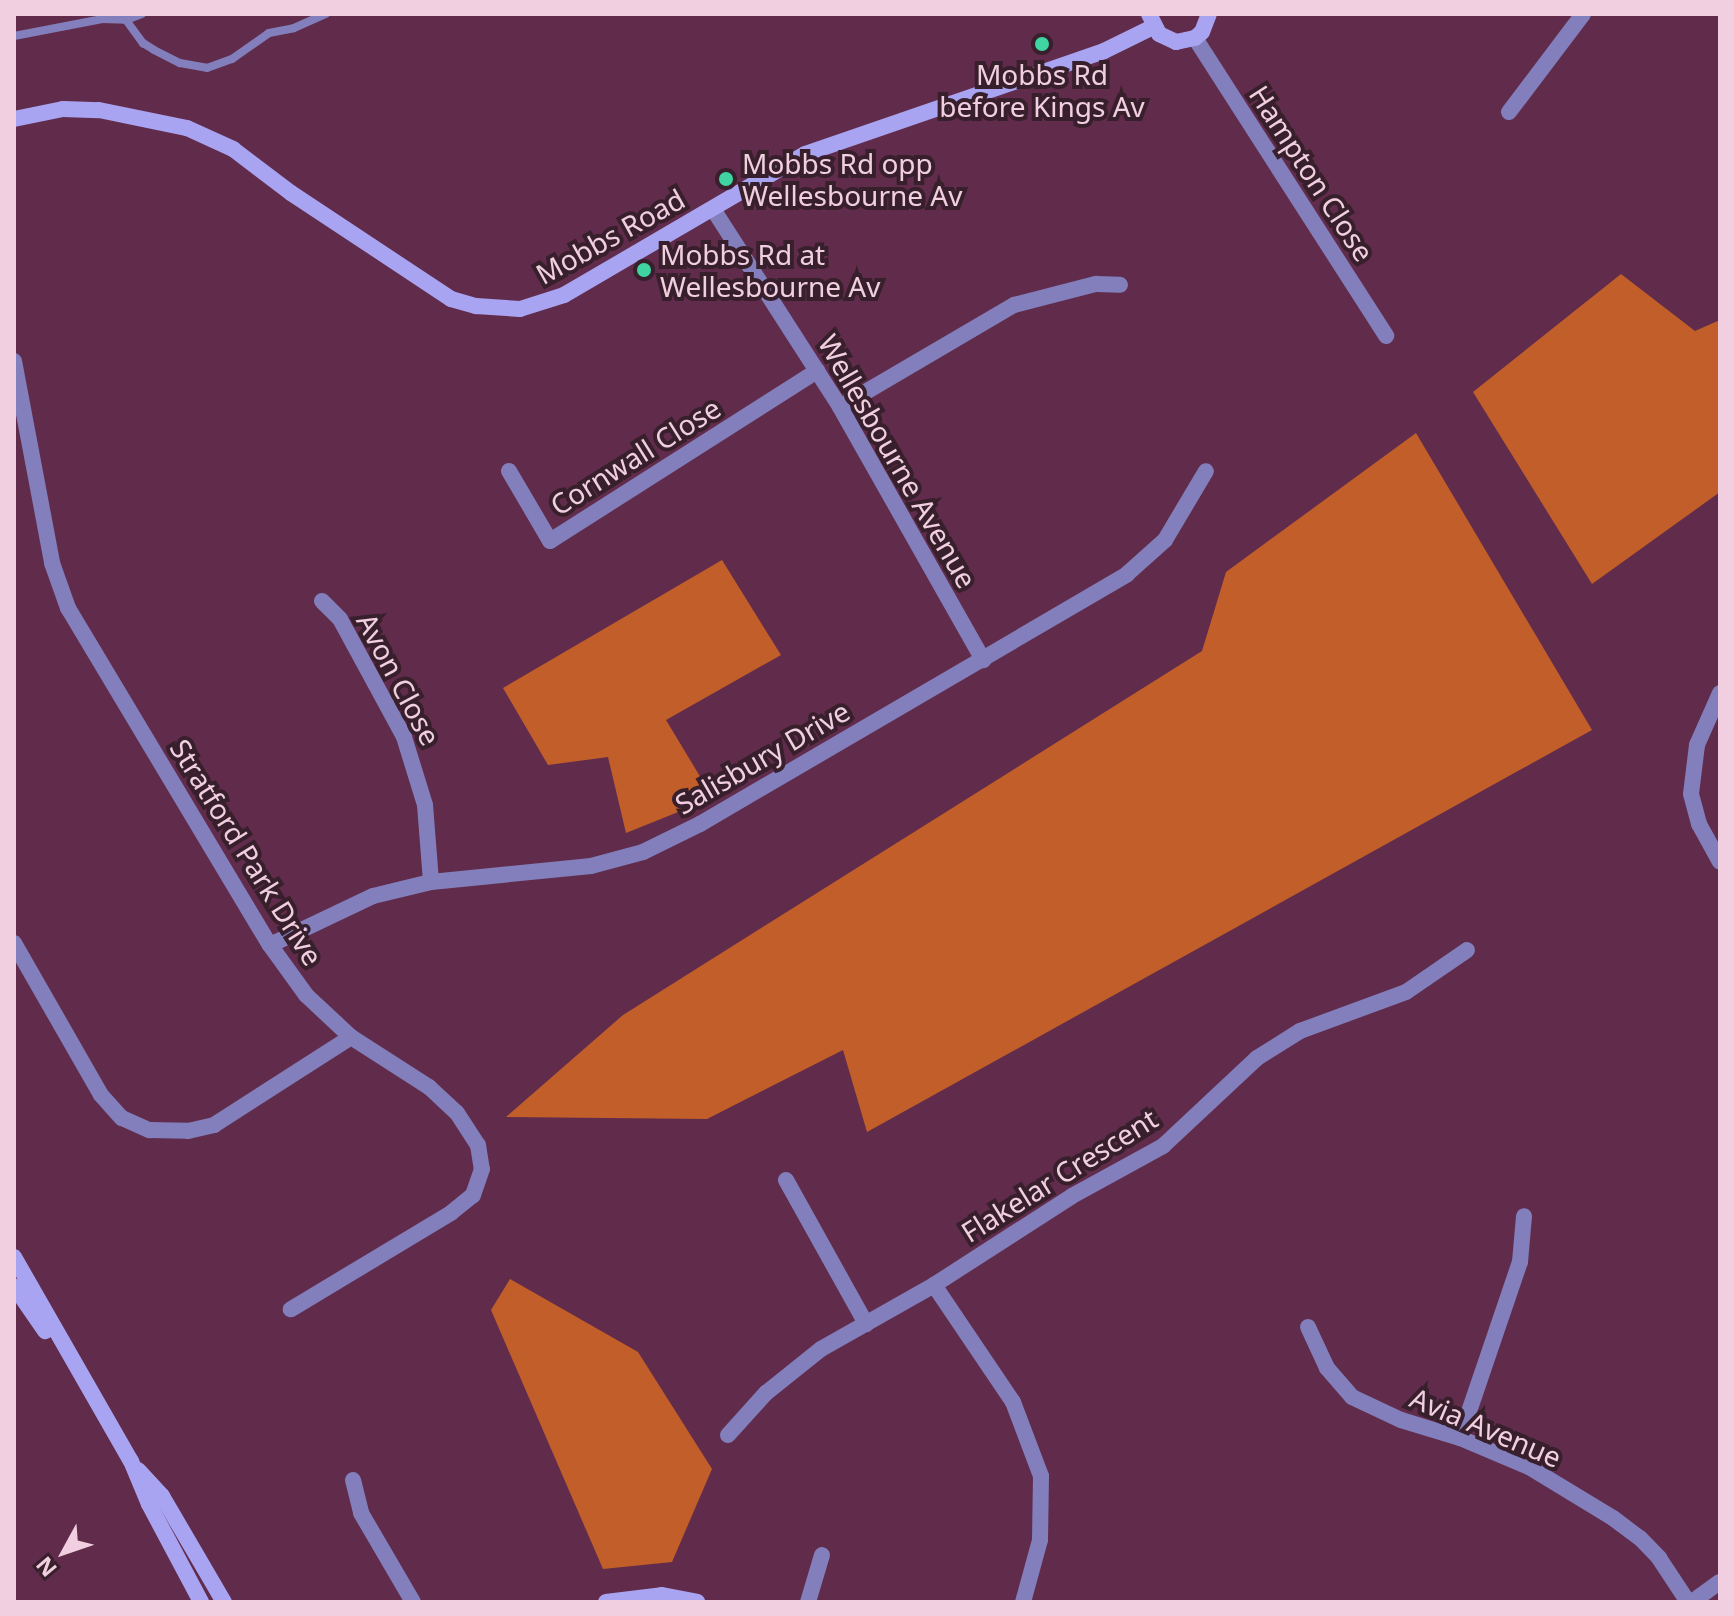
<!DOCTYPE html>
<html>
<head>
<meta charset="utf-8">
<style>
	body { margin:0 }
	#map { position:relative; width:1734px; height:1616px; overflow:hidden; background:#612c4b; font-family:"Noto Sans",sans-serif }
	div>[style] { position:absolute }
	.forest>* { inset:0; background:#c25e29 }
	.lane>* { height:8px; margin:-4px; padding:0 4px; transform-origin:4px; border-radius:4px; background:#827fbc }
	.street>* { height:16px; margin:-8px; padding:0 8px; transform-origin:8px; border-radius:8px; background:#827fbc }
	.secondary>* { height:16px; margin:-8px; padding:0 8px; transform-origin:8px; border-radius:8px; background:#a8a4f2 }
	.dots>* { width:22px; height:22px; translate:-50% -50%; box-sizing:border-box; border:4px solid #371f2c; border-radius:50% }
	span { translate:-50% -50%; white-space:nowrap; text-align:center; line-height:1.15; -webkit-text-stroke:8px #371f2c; paint-order:stroke }
	.poi-label { font-size:28px; color:#f1cfe0 }
	.left { translate:0 -50%; text-align:left }
	.street-label { font-size:28px; color:#f1cfe0 }
	.frame { position:absolute; inset:0; border:16px solid #f1cfe0; pointer-events:none }
	.north { position:absolute; left:24px; top:1512px; width:80px; height:80px; -webkit-text-stroke:6px #371f2c; paint-order:stroke; rotate:230deg; font-size:22px; font-weight:700; line-height:32px; text-align:center; color:#f1cfe0 }
	.north::after { content:''; display:block; margin:auto; width:28px; height:36px; background:#f1cfe0; clip-path:polygon(50% 0,100% 100%,50% 72%,0 100%) }
</style>
</head>
<body>
<div id="map">
	<div class="forest">
		<i style="clip-path:polygon(1621px 274px,1695px 331px,1720px 320px,1720px 492px,1592px 584px,1473px 392px)"></i>
		<i style="clip-path:polygon(1416px 433px,1592px 730px,867px 1132px,843px 1050px,707px 1119px,506px 1117px,623px 1015px,1202px 651px,1226px 572px)"></i>
		<i style="clip-path:polygon(722px 560px,781px 655px,666px 720px,713px 798px,626px 833px,608px 757px,548px 765px,503px 688px)"></i>
		<i style="clip-path:polygon(510px 1279px,638px 1352px,712px 1469px,672px 1562px,603px 1569px,491px 1310px)"></i>
	</div>
	<div class="lane">
		<i style="left:126px;top:20px;width:29px;rotate:54deg"></i>
		<i style="left:143px;top:43px;width:13px;rotate:32deg"></i>
		<i style="left:154px;top:50px;width:29px;rotate:27deg"></i>
		<i style="left:180px;top:63px;width:27px;rotate:10deg"></i>
		<i style="left:207px;top:68px;width:27px;rotate:-20deg"></i>
		<i style="left:232px;top:59px;width:45px;rotate:-35.1deg"></i>
		<i style="left:269px;top:33px;width:25px;rotate:-11deg"></i>
		<i style="left:294px;top:28px;width:35px;rotate:-24deg"></i>
		<i style="left:14px;top:36px;width:90px;rotate:-10.9deg"></i>
		<i style="left:102px;top:19px;width:24px;rotate:2deg"></i>
		<i style="left:126px;top:20px;width:17px;rotate:-21deg"></i>
	</div>
	<div class="street">
		<i style="left:1195px;top:38px;width:354px;rotate:57.3deg"></i>
		<i style="left:1509px;top:112px;width:123px;rotate:-52.9deg"></i>
		<i style="left:713px;top:209px;width:235px;rotate:57.3deg"></i>
		<i style="left:840px;top:407px;width:291px;rotate:60.5deg"></i>
		<i style="left:14px;top:361px;width:206px;rotate:79.3deg"></i>
		<i style="left:52px;top:563px;width:48px;rotate:70.4deg"></i>
		<i style="left:68px;top:608px;width:393px;rotate:59.1deg"></i>
		<i style="left:270px;top:945px;width:62px;rotate:54.2deg"></i>
		<i style="left:306px;top:995px;width:62px;rotate:43deg"></i>
		<i style="left:351px;top:1037px;width:93px;rotate:32.7deg"></i>
		<i style="left:429px;top:1087px;width:38px;rotate:43deg"></i>
		<i style="left:457px;top:1113px;width:38px;rotate:57deg"></i>
		<i style="left:478px;top:1145px;width:24px;rotate:81deg"></i>
		<i style="left:482px;top:1169px;width:28px;rotate:109deg"></i>
		<i style="left:473px;top:1195px;width:28px;rotate:141deg"></i>
		<i style="left:451px;top:1213px;width:187px;rotate:149deg"></i>
		<i style="left:840px;top:407px;width:202px;rotate:-30.4deg"></i>
		<i style="left:1014px;top:305px;width:85px;rotate:-14.4deg"></i>
		<i style="left:1096px;top:284px;width:24px;rotate:2deg"></i>
		<i style="left:509px;top:471px;width:81px;rotate:59.6deg"></i>
		<i style="left:550px;top:541px;width:317px;rotate:-32.5deg"></i>
		<i style="left:322px;top:601px;width:25px;rotate:45deg"></i>
		<i style="left:340px;top:619px;width:134px;rotate:61.5deg"></i>
		<i style="left:404px;top:737px;width:71px;rotate:72.8deg"></i>
		<i style="left:425px;top:805px;width:77px;rotate:85.5deg"></i>
		<i style="left:1720px;top:693px;width:57px;rotate:113.9deg"></i>
		<i style="left:1697px;top:745px;width:49px;rotate:97deg"></i>
		<i style="left:1691px;top:794px;width:31px;rotate:75deg"></i>
		<i style="left:1699px;top:824px;width:43px;rotate:61.1deg"></i>
		<i style="left:14px;top:943px;width:175px;rotate:60.2deg"></i>
		<i style="left:101px;top:1095px;width:31px;rotate:48deg"></i>
		<i style="left:122px;top:1118px;width:30px;rotate:24deg"></i>
		<i style="left:149px;top:1130px;width:39px;rotate:1deg"></i>
		<i style="left:188px;top:1131px;width:27px;rotate:-13deg"></i>
		<i style="left:214px;top:1125px;width:163px;rotate:-32.7deg"></i>
		<i style="left:270px;top:945px;width:114px;rotate:-25.4deg"></i>
		<i style="left:373px;top:896px;width:60px;rotate:-13.6deg"></i>
		<i style="left:431px;top:882px;width:161px;rotate:-5.7deg"></i>
		<i style="left:591px;top:866px;width:54px;rotate:-15.1deg"></i>
		<i style="left:643px;top:852px;width:64px;rotate:-26.2deg"></i>
		<i style="left:700px;top:824px;width:495px;rotate:-30.3deg"></i>
		<i style="left:1127px;top:574px;width:51px;rotate:-41.8deg"></i>
		<i style="left:1165px;top:540px;width:80px;rotate:-59.3deg"></i>
		<i style="left:786px;top:1180px;width:165px;rotate:60.9deg"></i>
		<i style="left:934px;top:1285px;width:141px;rotate:56deg"></i>
		<i style="left:1013px;top:1402px;width:79px;rotate:69.3deg"></i>
		<i style="left:1041px;top:1476px;width:64px;rotate:90.9deg"></i>
		<i style="left:1040px;top:1540px;width:64px;rotate:105.3deg"></i>
		<i style="left:1308px;top:1327px;width:45px;rotate:65.1deg"></i>
		<i style="left:1327px;top:1368px;width:38px;rotate:49deg"></i>
		<i style="left:1352px;top:1397px;width:54px;rotate:25.1deg"></i>
		<i style="left:1401px;top:1420px;width:62px;rotate:17deg"></i>
		<i style="left:1460px;top:1438px;width:75px;rotate:22.8deg"></i>
		<i style="left:1529px;top:1467px;width:98px;rotate:31.3deg"></i>
		<i style="left:1613px;top:1518px;width:34px;rotate:37deg"></i>
		<i style="left:1640px;top:1538px;width:28px;rotate:46deg"></i>
		<i style="left:1659px;top:1558px;width:53px;rotate:56.6deg"></i>
		<i style="left:728px;top:1435px;width:57px;rotate:-47.9deg"></i>
		<i style="left:766px;top:1393px;width:70px;rotate:-38.7deg"></i>
		<i style="left:821px;top:1349px;width:130px;rotate:-29.5deg"></i>
		<i style="left:934px;top:1285px;width:164px;rotate:-32.8deg"></i>
		<i style="left:1072px;top:1196px;width:104px;rotate:-28.8deg"></i>
		<i style="left:1163px;top:1146px;width:129px;rotate:-43.1deg"></i>
		<i style="left:1257px;top:1058px;width:51px;rotate:-32.1deg"></i>
		<i style="left:1300px;top:1031px;width:113px;rotate:-20.2deg"></i>
		<i style="left:1406px;top:992px;width:74px;rotate:-34.5deg"></i>
		<i style="left:1460px;top:1438px;width:186px;rotate:-71.2deg"></i>
		<i style="left:1520px;top:1262px;width:46px;rotate:-85deg"></i>
		<i style="left:353px;top:1480px;width:34px;rotate:76deg"></i>
		<i style="left:361px;top:1513px;width:103px;rotate:59.7deg"></i>
		<i style="left:808px;top:1602px;width:49px;rotate:-73.4deg"></i>
		<i style="left:1692px;top:1602px;width:34px;rotate:-36deg"></i>
	</div>
	<div class="secondary">
		<i style="left:1149px;top:14px;width:22px;rotate:63deg"></i>
		<i style="left:1159px;top:34px;width:19px;rotate:25deg"></i>
		<i style="left:1176px;top:42px;width:19px;rotate:-12deg"></i>
		<i style="left:1195px;top:38px;width:9px;rotate:-41deg"></i>
		<i style="left:1202px;top:32px;width:19px;rotate:-69deg"></i>
		<i style="left:14px;top:119px;width:50px;rotate:-11.5deg"></i>
		<i style="left:63px;top:109px;width:36px;rotate:2deg"></i>
		<i style="left:99px;top:110px;width:90px;rotate:11.6deg"></i>
		<i style="left:187px;top:128px;width:51px;rotate:24.5deg"></i>
		<i style="left:233px;top:149px;width:73px;rotate:37.2deg"></i>
		<i style="left:291px;top:193px;width:192px;rotate:33.5deg"></i>
		<i style="left:451px;top:299px;width:26px;rotate:16deg"></i>
		<i style="left:476px;top:306px;width:44px;rotate:3.9deg"></i>
		<i style="left:520px;top:309px;width:46px;rotate:-17.7deg"></i>
		<i style="left:564px;top:295px;width:279px;rotate:-30.3deg"></i>
		<i style="left:805px;top:154px;width:316px;rotate:-19deg"></i>
		<i style="left:1104px;top:51px;width:55px;rotate:-26.1deg"></i>
		<i style="left:14px;top:1257px;width:235px;rotate:60.2deg"></i>
		<i style="left:131px;top:1461px;width:47px;rotate:67.3deg"></i>
		<i style="left:149px;top:1504px;width:111px;rotate:62deg"></i>
		<i style="left:14px;top:1286px;width:55px;rotate:55.4deg"></i>
		<i style="left:138px;top:1470px;width:35px;rotate:47deg"></i>
		<i style="left:162px;top:1496px;width:123px;rotate:59.7deg"></i>
		<i style="left:606px;top:1602px;width:56px;rotate:-7.1deg"></i>
		<i style="left:662px;top:1595px;width:36px;rotate:11deg"></i>
	</div>
	<div class="dots">
		<i style="left:1042px;top:44px;background:#40d4a2"></i>
		<i style="left:726px;top:179px;background:#40d4a2"></i>
		<i style="left:644px;top:270px;background:#40d4a2"></i>
	</div>
	<div class="poi-label">
		<span style="left:1042px;top:90px">Mobbs Rd<br>before Kings Av</span>
		<span class="left" style="left:742px;top:179px">Mobbs Rd opp<br>Wellesbourne Av</span>
		<span class="left" style="left:660px;top:270px">Mobbs Rd at<br>Wellesbourne Av</span>
	</div>
	<div class="street-label">
		<span style="left:1312px;top:173px;rotate:57deg">Hampton Close</span>
		<span style="left:610px;top:236px;rotate:-29deg">Mobbs Road</span>
		<span style="left:635px;top:456px;rotate:-32deg">Cornwall Close</span>
		<span style="left:898px;top:461px;rotate:60deg">Wellesbourne Avenue</span>
		<span style="left:399px;top:679px;rotate:62deg">Avon Close</span>
		<span style="left:762px;top:757px;rotate:-30deg">Salisbury Drive</span>
		<span style="left:247px;top:852px;rotate:58deg">Stratford Park Drive</span>
		<span style="left:1059px;top:1175px;rotate:-32deg">Flakelar Crescent</span>
		<span style="left:1486px;top:1427px;rotate:23deg">Avia Avenue</span>
	</div>
	<div class="frame"></div>
	<div class="north">N</div>
</div>
</body>
</html>
